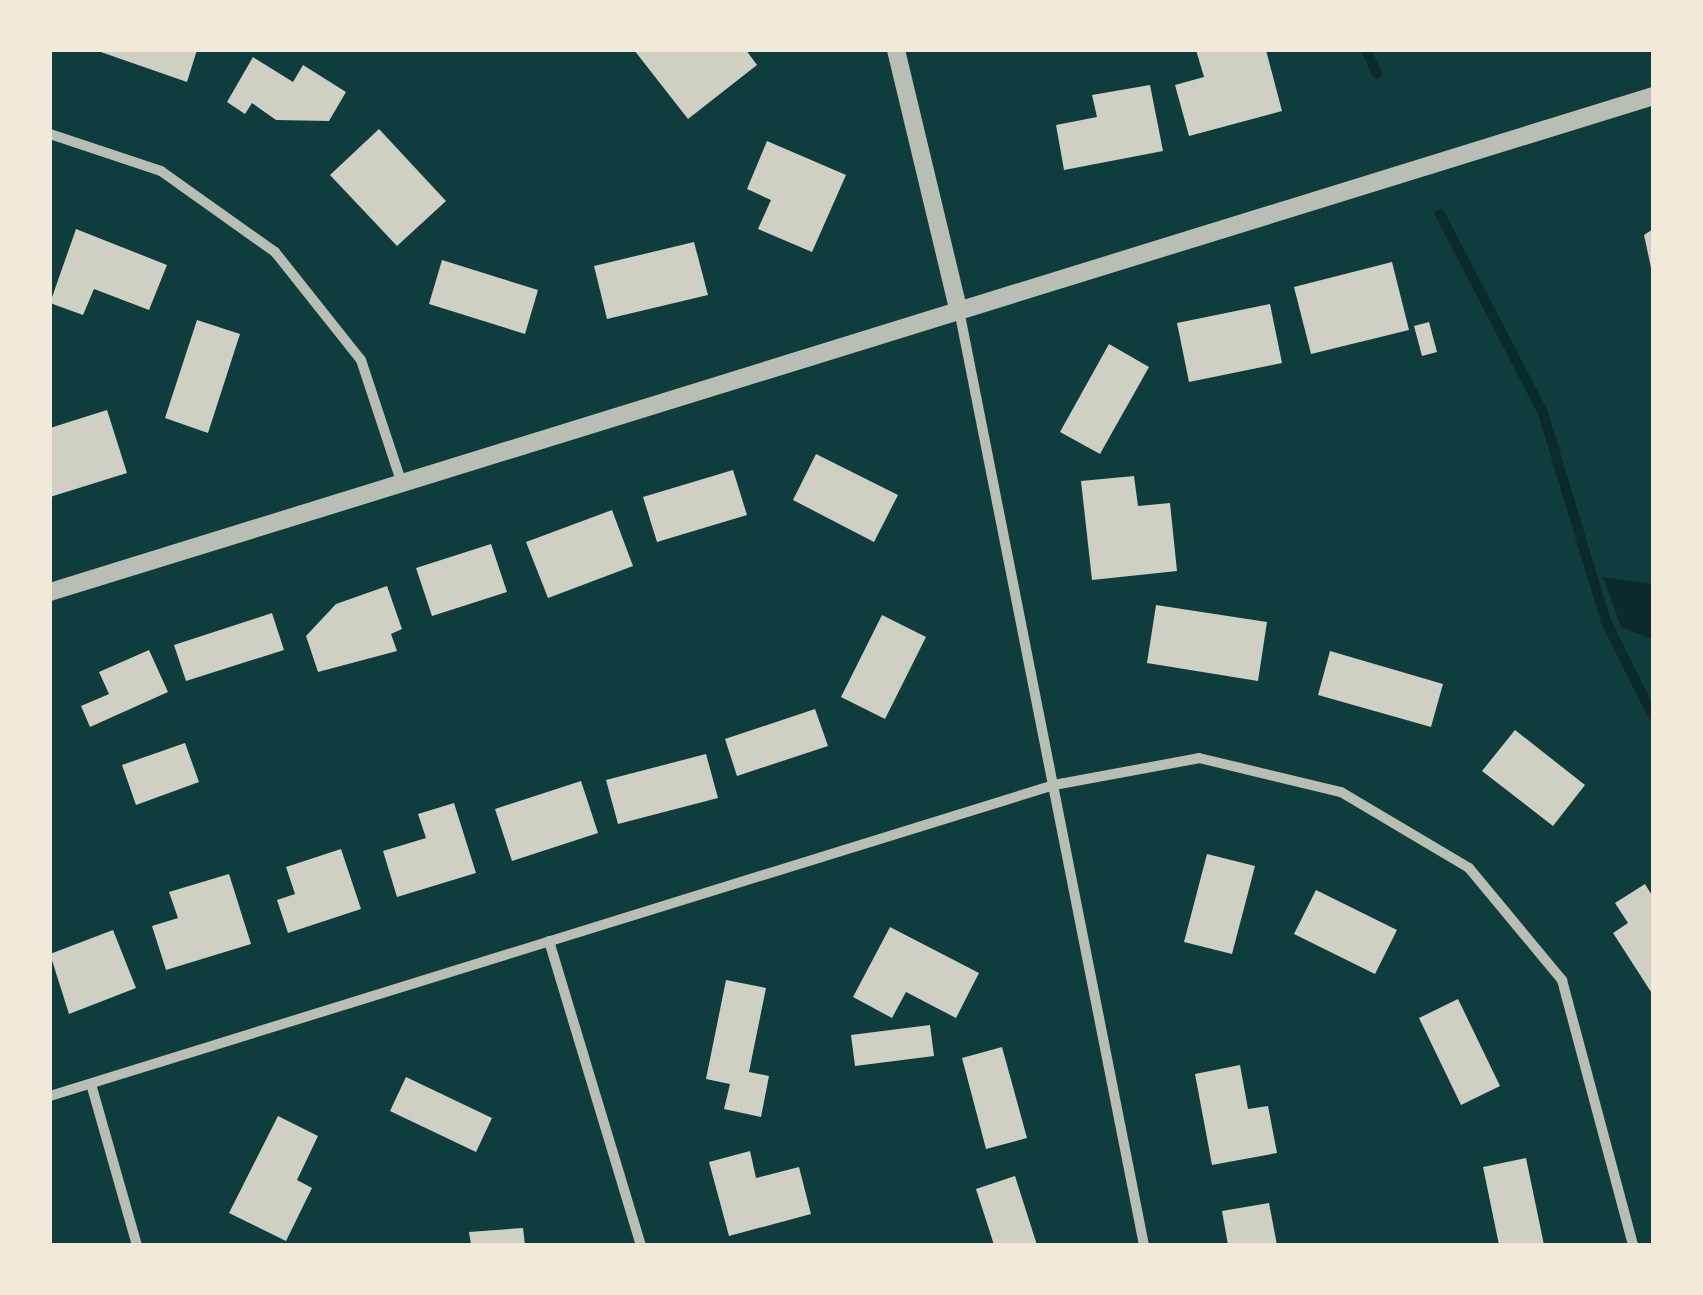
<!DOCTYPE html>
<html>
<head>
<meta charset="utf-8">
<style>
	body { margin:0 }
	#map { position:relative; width:1703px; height:1295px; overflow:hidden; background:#0f3d3e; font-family:"PT Sans Narrow",sans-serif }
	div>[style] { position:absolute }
	.water>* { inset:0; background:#0a2a2b }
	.stream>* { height:10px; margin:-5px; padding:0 5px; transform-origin:5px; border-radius:5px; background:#0a2a2b }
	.building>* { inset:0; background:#cfcfc3 }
	.minor>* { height:10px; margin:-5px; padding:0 5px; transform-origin:5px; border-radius:5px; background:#b8beb3 }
	.tertiary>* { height:18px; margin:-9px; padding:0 9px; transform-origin:9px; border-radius:9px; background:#b8beb3 }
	span { translate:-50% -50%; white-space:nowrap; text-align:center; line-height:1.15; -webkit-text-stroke:8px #f1e9da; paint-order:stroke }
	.frame { position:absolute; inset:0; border:52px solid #f1e9da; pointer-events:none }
</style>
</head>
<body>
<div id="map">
	<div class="water">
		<i style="clip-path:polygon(1603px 577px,1653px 584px,1653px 640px,1621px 627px)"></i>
	</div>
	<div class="stream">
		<i style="left:1366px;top:50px;width:26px;rotate:65deg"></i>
		<i style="left:1440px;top:214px;width:224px;rotate:62.6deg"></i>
		<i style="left:1543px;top:413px;width:218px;rotate:73.2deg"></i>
		<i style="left:1606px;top:622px;width:105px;rotate:63.4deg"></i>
	</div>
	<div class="building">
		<i style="clip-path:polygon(95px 50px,197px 50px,187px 82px)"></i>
		<i style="clip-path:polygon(634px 50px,746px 50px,757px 65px,688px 119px)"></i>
		<i style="clip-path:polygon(1196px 50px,1266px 50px,1282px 111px,1189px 136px,1175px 85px,1204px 77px)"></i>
		<i style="clip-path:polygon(253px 57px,293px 82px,303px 65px,346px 92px,329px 121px,276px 120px,252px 103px,245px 114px,227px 102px)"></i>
		<i style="clip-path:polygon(1150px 85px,1163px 151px,1064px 170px,1056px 125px,1097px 117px,1092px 95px)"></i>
		<i style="clip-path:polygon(379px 129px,446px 201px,397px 246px,330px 175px)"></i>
		<i style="clip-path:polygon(767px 141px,846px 175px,812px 252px,758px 229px,771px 200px,747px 189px)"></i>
		<i style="clip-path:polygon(76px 229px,167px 265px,149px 310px,94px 289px,83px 315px,50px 303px)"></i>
		<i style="clip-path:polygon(1653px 229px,1653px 277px,1644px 235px)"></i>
		<i style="clip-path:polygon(694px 242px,708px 295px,607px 319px,594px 266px)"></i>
		<i style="clip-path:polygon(442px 260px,538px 290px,525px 334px,429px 304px)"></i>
		<i style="clip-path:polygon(1392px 262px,1409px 330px,1311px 354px,1294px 287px)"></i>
		<i style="clip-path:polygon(1270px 304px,1282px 363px,1189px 382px,1177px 323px)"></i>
		<i style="clip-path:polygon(197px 320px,240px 334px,208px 433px,165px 418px)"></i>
		<i style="clip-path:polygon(1429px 322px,1437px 352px,1422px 356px,1414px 326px)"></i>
		<i style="clip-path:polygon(1109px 344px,1149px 367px,1100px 454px,1060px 432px)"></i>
		<i style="clip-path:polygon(107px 410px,127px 473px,50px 497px,50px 428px)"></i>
		<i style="clip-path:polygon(816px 454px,898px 495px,874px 542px,793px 500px)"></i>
		<i style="clip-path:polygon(733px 470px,747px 515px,657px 542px,643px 497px)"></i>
		<i style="clip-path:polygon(1134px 476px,1138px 506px,1170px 503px,1177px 571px,1092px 580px,1081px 481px)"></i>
		<i style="clip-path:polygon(612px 510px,633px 566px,548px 598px,526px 542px)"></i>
		<i style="clip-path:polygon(491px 544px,507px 592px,432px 616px,416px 568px)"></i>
		<i style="clip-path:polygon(387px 586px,402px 629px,391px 634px,397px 651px,318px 672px,306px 636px,336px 604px)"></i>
		<i style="clip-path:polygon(1156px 605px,1267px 622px,1258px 681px,1147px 663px)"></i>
		<i style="clip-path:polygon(272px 613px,284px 650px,186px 681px,174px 645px)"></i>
		<i style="clip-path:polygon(882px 615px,926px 637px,885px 719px,841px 697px)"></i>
		<i style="clip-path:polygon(149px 650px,168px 692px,90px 727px,81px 706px,109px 694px,99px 672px)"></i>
		<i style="clip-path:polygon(1330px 651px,1443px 684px,1431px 727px,1318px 695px)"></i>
		<i style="clip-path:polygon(815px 709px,828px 746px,737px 776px,725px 739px)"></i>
		<i style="clip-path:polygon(1515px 730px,1585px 785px,1553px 826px,1482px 771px)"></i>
		<i style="clip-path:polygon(185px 743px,199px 782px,136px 805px,122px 765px)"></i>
		<i style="clip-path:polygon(706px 754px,718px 798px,618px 824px,606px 780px)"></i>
		<i style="clip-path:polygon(581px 781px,598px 833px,512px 861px,495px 809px)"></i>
		<i style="clip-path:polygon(454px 803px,476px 873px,397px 897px,383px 851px,426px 838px,418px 814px)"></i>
		<i style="clip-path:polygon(341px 849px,361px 909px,288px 933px,277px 900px,295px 894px,286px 867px)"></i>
		<i style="clip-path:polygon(1207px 854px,1255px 866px,1232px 954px,1184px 942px)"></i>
		<i style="clip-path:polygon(229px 874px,251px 944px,166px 970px,152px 926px,178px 918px,169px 892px)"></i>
		<i style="clip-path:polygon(1645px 884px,1653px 897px,1653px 995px,1613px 933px,1628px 923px,1615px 903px)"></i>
		<i style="clip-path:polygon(1316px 890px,1397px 930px,1375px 974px,1294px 934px)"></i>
		<i style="clip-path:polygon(890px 927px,979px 973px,956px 1018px,906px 992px,892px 1018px,853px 997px)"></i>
		<i style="clip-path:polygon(113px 930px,136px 988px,69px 1014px,50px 954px)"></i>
		<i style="clip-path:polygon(726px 980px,766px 988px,749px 1072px,769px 1076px,761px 1117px,724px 1109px,730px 1084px,706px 1079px)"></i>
		<i style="clip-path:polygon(1458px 999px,1500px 1086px,1461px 1105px,1419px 1018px)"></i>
		<i style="clip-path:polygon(930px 1025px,934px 1056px,855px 1066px,851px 1035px)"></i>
		<i style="clip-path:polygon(1002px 1047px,1027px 1138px,986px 1149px,962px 1058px)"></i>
		<i style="clip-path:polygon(1240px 1065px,1248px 1109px,1268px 1106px,1277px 1153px,1212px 1165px,1195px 1074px)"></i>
		<i style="clip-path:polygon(406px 1077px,492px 1118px,476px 1152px,390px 1111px)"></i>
		<i style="clip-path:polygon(278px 1116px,318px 1136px,297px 1180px,312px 1188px,286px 1241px,229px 1213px)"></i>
		<i style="clip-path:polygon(750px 1151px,756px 1178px,799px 1167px,811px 1214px,729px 1236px,709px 1162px)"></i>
		<i style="clip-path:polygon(1526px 1158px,1544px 1245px,1499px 1245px,1483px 1167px)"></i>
		<i style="clip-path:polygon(1015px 1176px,1037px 1245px,994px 1245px,976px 1189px)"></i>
		<i style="clip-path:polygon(1269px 1203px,1277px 1245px,1228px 1245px,1222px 1211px)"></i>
		<i style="clip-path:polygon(523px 1228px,525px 1245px,471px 1245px,469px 1232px)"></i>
	</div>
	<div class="minor">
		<i style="left:50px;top:134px;width:117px;rotate:18.4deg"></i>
		<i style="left:161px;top:171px;width:140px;rotate:35.4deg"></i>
		<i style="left:275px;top:252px;width:138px;rotate:51.5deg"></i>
		<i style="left:361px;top:360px;width:131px;rotate:71.7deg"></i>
		<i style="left:959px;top:310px;width:953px;rotate:78.81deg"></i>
		<i style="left:549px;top:941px;width:318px;rotate:73.2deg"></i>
		<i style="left:91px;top:1084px;width:167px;rotate:74.1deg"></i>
		<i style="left:50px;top:1096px;width:1051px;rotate:-17.21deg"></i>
		<i style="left:1054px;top:785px;width:147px;rotate:-10.5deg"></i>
		<i style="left:1199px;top:758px;width:146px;rotate:13.5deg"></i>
		<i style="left:1341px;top:792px;width:149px;rotate:30.7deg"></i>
		<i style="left:1469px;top:868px;width:146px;rotate:50.3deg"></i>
		<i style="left:1562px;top:980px;width:274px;rotate:75deg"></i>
	</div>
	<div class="tertiary">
		<i style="left:896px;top:50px;width:261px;rotate:76.5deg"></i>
		<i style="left:50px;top:592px;width:1678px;rotate:-17.19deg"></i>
	</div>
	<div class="frame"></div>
</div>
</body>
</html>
